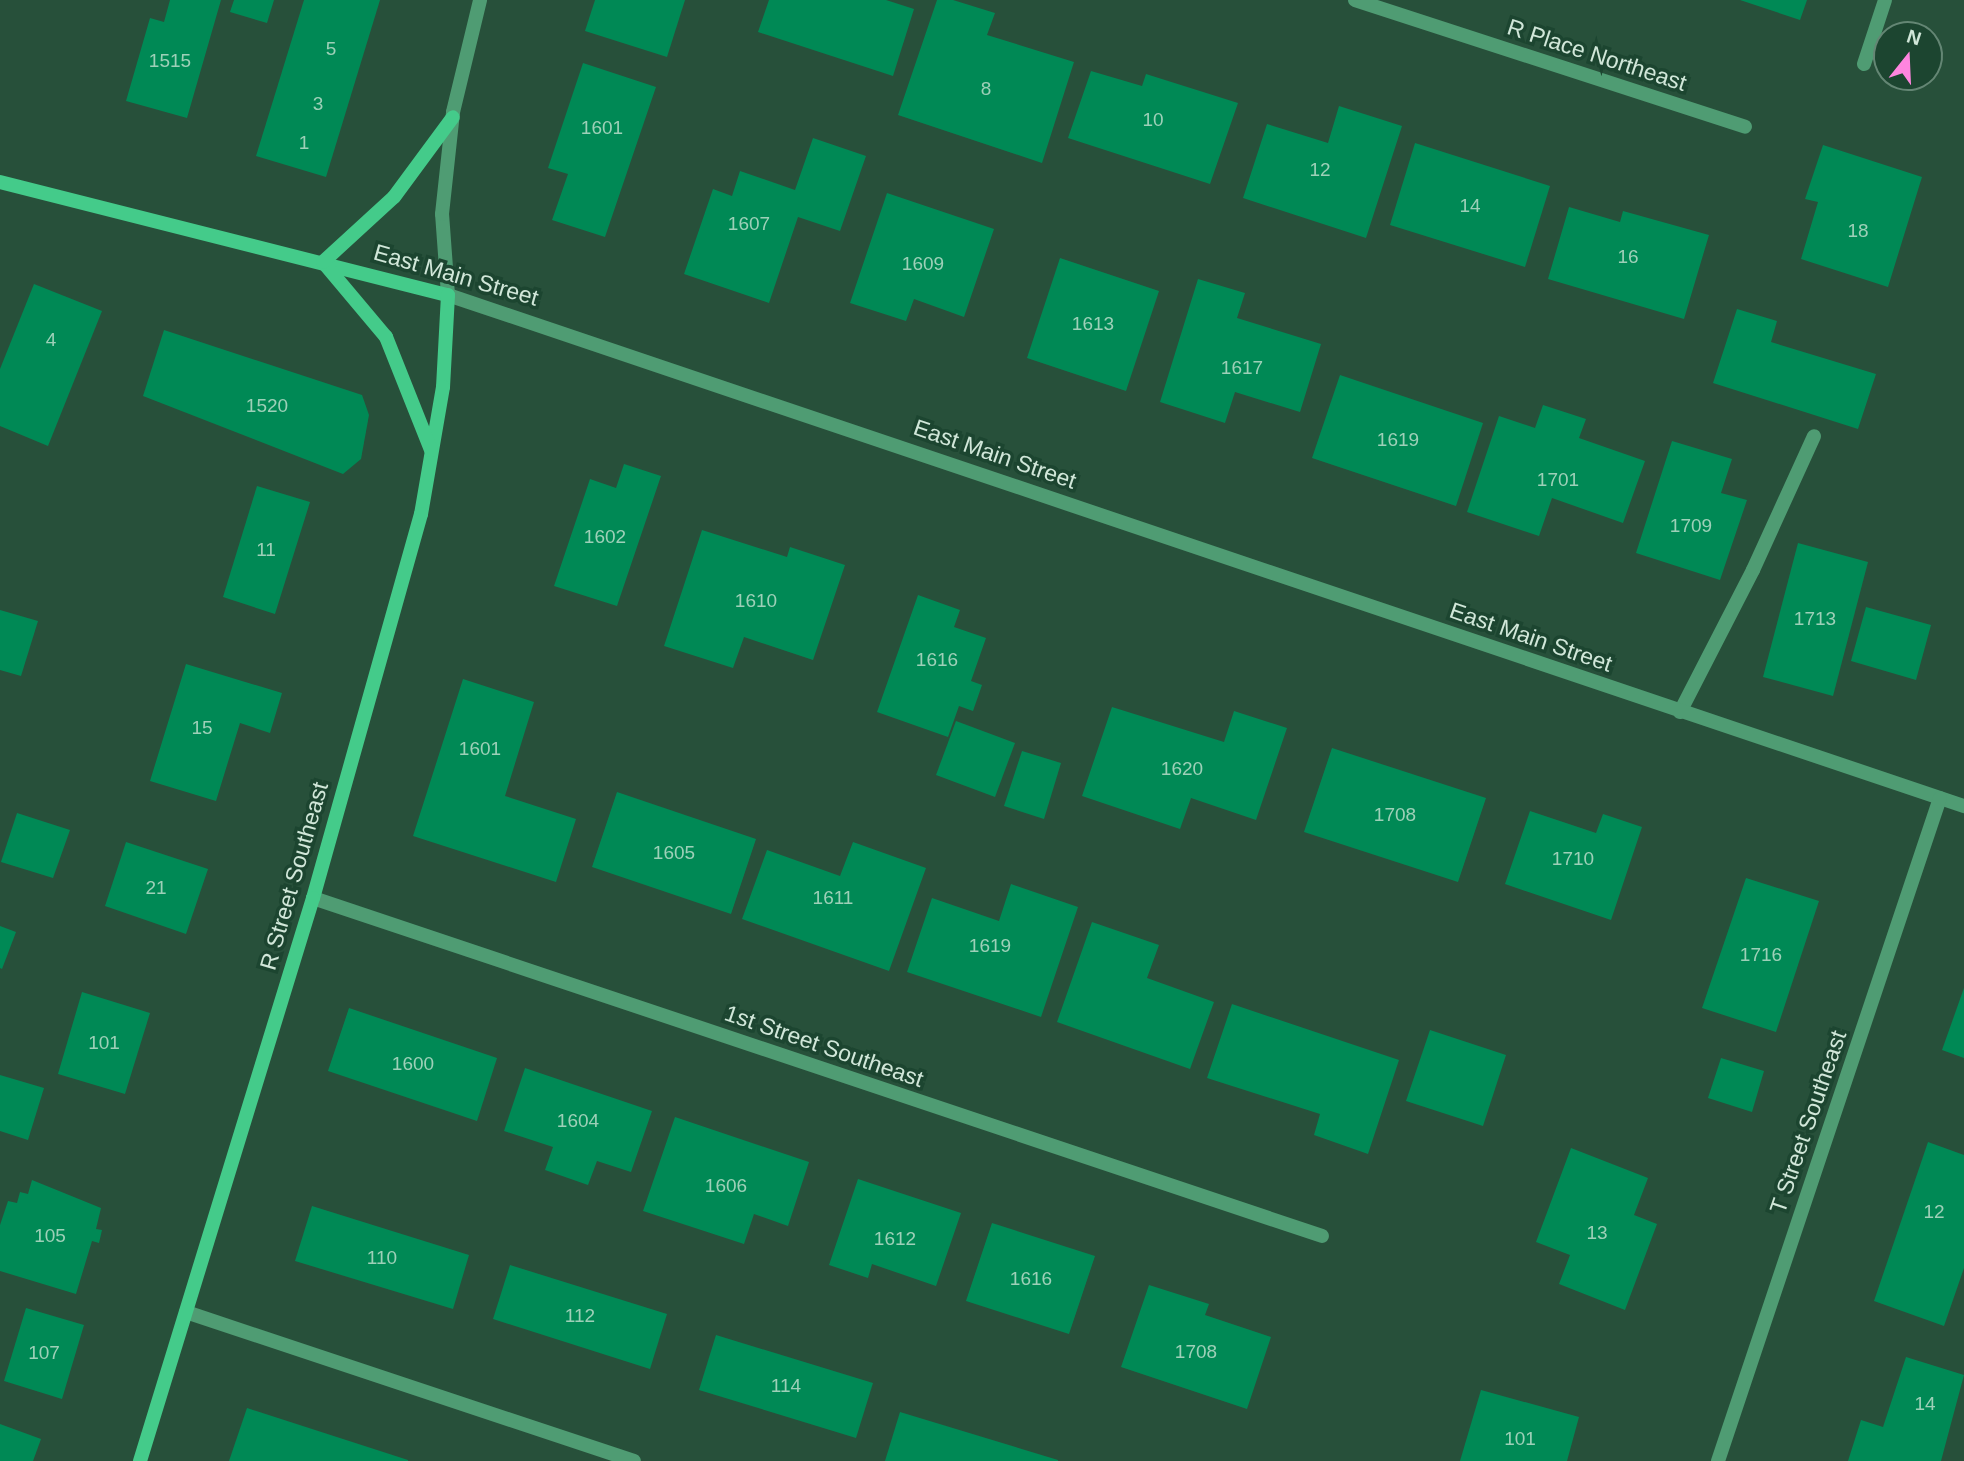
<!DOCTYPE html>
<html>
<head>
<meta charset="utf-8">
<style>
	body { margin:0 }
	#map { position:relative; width:1964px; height:1461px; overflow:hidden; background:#27503a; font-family:Helvetica,sans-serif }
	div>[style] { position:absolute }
	.building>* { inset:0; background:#008955 }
	.service>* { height:14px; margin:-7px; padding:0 7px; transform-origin:7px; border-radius:7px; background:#4f9c73 }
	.minor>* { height:14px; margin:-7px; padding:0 7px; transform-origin:7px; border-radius:7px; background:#4f9c73 }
	.tertiary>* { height:14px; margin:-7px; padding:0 7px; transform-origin:7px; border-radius:7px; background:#4f9c73 }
	.secondary>* { height:14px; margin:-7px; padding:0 7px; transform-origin:7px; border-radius:7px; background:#44cb8a }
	span { translate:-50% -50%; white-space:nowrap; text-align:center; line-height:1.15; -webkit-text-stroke:7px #1c4530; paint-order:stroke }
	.number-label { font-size:19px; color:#9dd0b8 }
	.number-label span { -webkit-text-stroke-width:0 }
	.street-label { font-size:23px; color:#d1e7d9 }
	.north { position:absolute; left:1873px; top:21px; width:70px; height:70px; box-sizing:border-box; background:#1c4530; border:2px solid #648674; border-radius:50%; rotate:18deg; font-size:19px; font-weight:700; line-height:28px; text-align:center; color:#d1e7d9 }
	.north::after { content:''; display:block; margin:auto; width:24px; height:32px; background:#ff85df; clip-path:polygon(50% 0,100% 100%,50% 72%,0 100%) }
</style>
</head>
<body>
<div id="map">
	<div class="building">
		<i style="clip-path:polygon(170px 0,221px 0,187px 118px,126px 101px,150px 18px,164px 22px)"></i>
		<i style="clip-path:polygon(234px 0,274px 0,267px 23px,230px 12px)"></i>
		<i style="clip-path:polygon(304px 0,380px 0,326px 177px,256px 156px)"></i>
		<i style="clip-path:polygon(595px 0,685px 0,667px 57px,585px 31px)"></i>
		<i style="clip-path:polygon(769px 0,886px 0,914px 9px,893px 76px,758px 32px)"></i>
		<i style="clip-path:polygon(937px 0,953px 0,995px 13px,987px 35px,1074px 62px,1042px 163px,898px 115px)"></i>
		<i style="clip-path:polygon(1740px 0,1807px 0,1800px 20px)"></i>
		<i style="clip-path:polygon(583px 63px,656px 87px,605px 237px,552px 220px,568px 174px,548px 168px)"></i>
		<i style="clip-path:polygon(1091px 71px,1142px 86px,1146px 74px,1238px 103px,1210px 184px,1068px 138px)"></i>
		<i style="clip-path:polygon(1339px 106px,1402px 126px,1366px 238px,1243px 198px,1267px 124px,1328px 143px)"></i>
		<i style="clip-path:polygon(813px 138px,866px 156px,840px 231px,798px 217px,769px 303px,684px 274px,713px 189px,732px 196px,740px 171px,795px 190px)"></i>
		<i style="clip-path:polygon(1415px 143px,1550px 186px,1525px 267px,1390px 225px)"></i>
		<i style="clip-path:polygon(1823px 145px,1922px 177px,1888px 287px,1801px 259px,1818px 202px,1805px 199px)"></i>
		<i style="clip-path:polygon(887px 193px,994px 229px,964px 317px,914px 299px,906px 321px,850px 303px)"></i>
		<i style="clip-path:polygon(1569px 207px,1620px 222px,1623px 211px,1709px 235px,1684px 319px,1548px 279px)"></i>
		<i style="clip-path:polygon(1060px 258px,1159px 291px,1126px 391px,1027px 358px)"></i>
		<i style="clip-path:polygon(1198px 279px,1245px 293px,1237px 318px,1321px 344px,1300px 412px,1235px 392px,1225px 423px,1160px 402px)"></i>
		<i style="clip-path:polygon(34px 284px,102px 311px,48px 446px,0 426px,0 369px)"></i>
		<i style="clip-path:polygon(1737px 309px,1777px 321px,1771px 342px,1876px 374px,1858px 429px,1713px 383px)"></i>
		<i style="clip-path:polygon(164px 330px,362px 395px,369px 415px,361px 459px,343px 474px,143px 396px)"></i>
		<i style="clip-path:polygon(1340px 375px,1483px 423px,1456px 506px,1312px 458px)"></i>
		<i style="clip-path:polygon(1543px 405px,1586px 419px,1579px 438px,1645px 461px,1623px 523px,1552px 498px,1539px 536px,1467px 512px,1499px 416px,1535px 428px)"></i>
		<i style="clip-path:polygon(1672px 441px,1732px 459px,1721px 493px,1747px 500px,1720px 580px,1636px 553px)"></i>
		<i style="clip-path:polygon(624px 464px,661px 476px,617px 606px,554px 586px,590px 479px,616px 488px)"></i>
		<i style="clip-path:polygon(257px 486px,310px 502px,275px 614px,223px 597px)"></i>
		<i style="clip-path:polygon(702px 530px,787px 557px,790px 547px,845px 565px,813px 660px,744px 637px,733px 668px,664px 646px)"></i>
		<i style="clip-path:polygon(1798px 543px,1868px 562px,1833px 696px,1763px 677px)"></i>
		<i style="clip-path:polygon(918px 595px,960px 610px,954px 627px,986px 638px,971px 681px,982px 685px,973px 711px,959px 706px,948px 737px,877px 712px)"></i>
		<i style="clip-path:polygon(1866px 607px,1931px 625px,1916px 680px,1851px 661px)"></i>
		<i style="clip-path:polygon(0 610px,38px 621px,21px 676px,0 670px)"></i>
		<i style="clip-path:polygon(186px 664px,282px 693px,270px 733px,240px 723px,216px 801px,150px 781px)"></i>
		<i style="clip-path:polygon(463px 679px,534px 702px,505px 796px,576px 819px,556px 882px,413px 836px)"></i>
		<i style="clip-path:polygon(1112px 707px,1224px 742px,1234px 711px,1287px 728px,1256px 820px,1191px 798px,1180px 829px,1082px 796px)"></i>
		<i style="clip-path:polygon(956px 721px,1015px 743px,995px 797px,936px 775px)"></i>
		<i style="clip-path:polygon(1332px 748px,1486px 798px,1458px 882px,1304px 832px)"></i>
		<i style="clip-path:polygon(1022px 751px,1061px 763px,1044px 819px,1004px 806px)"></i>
		<i style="clip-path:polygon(617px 792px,756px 839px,731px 914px,592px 867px)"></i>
		<i style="clip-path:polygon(1530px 811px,1596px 833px,1603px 814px,1642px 827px,1611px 920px,1505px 884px)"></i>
		<i style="clip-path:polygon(17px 813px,70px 830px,53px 878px,1px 862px)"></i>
		<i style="clip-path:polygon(126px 842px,208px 869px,186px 934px,105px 906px)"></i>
		<i style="clip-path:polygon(853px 842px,926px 868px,889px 971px,742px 919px,767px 850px,840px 876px)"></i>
		<i style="clip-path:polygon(1746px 878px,1819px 901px,1776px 1032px,1702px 1008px)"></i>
		<i style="clip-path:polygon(1011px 884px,1078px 907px,1041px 1017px,907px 972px,932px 898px,999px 921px)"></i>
		<i style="clip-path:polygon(1092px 922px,1159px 945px,1147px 978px,1214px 1002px,1190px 1069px,1057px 1022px)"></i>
		<i style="clip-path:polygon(0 926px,16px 932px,2px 969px,0 968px)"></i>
		<i style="clip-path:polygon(1964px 988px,1964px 1058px,1942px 1050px)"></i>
		<i style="clip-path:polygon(82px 992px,150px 1013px,125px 1094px,58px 1074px)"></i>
		<i style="clip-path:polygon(1232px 1004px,1399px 1060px,1368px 1154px,1314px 1135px,1320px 1114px,1207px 1078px)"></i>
		<i style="clip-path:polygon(349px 1008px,497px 1058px,477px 1121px,328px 1071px)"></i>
		<i style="clip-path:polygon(1430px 1030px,1506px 1055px,1483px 1126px,1406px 1101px)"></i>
		<i style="clip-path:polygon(1721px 1058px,1764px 1071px,1752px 1112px,1708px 1098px)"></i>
		<i style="clip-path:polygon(525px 1068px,652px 1111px,631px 1172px,597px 1161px,588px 1185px,545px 1170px,553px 1147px,504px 1131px)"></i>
		<i style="clip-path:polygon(0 1075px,44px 1088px,28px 1140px,0 1131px)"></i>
		<i style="clip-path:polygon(675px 1117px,809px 1162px,788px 1226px,754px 1214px,744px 1244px,643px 1211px)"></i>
		<i style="clip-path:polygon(1928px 1142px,1964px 1155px,1964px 1268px,1944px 1326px,1874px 1301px)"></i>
		<i style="clip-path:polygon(1571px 1148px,1648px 1178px,1634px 1215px,1657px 1224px,1625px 1310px,1559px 1284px,1570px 1255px,1536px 1242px)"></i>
		<i style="clip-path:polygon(858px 1179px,961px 1213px,936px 1286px,872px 1264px,868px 1278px,829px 1265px)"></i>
		<i style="clip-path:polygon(32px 1180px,101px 1208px,96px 1229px,102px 1230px,99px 1243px,92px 1241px,76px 1294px,0 1271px,0 1225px,8px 1201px,17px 1203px,20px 1192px,28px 1194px)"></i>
		<i style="clip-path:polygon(312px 1206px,469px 1255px,453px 1309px,295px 1261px)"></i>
		<i style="clip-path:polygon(992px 1223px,1095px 1256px,1069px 1334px,966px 1301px)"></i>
		<i style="clip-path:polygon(510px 1265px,667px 1314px,650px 1369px,493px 1319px)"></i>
		<i style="clip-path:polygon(1149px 1285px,1209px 1304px,1205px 1315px,1271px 1337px,1247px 1409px,1121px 1367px)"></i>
		<i style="clip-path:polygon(26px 1308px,84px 1325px,62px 1399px,4px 1381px)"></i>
		<i style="clip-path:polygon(716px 1335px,873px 1383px,856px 1438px,699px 1390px)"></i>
		<i style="clip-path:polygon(1906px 1357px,1964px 1375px,1941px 1461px,1848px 1461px,1861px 1420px,1883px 1427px)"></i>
		<i style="clip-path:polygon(1481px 1390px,1579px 1417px,1567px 1461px,1460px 1461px)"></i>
		<i style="clip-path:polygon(247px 1408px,408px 1460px,408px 1461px,229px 1461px)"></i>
		<i style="clip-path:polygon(900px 1412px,1058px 1460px,1058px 1461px,885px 1461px)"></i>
		<i style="clip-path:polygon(0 1424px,41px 1439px,33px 1461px,0 1461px)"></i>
	</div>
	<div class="service">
		<i style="left:1680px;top:712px;width:160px;rotate:-62.8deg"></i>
		<i style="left:1753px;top:570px;width:147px;rotate:-65.5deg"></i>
		<i style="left:186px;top:1312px;width:472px;rotate:18.4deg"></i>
	</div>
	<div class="minor">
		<i style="left:1355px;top:0;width:410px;rotate:18deg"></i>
		<i style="left:1864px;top:64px;width:67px;rotate:-71.8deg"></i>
		<i style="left:448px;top:295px;width:1600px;rotate:18.63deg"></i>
		<i style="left:313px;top:898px;width:1064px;rotate:18.52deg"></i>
		<i style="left:1718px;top:1461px;width:699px;rotate:-71.49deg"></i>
	</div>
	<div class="tertiary">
		<i style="left:448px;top:295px;width:81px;rotate:-94.2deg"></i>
		<i style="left:442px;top:214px;width:103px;rotate:-83.8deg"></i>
		<i style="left:453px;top:112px;width:115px;rotate:-76.4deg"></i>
	</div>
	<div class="secondary">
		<i style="left:0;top:182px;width:462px;rotate:14.2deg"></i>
		<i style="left:448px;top:295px;width:92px;rotate:93.1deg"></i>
		<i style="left:443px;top:387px;width:129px;rotate:99.8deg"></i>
		<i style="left:421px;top:514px;width:399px;rotate:105.7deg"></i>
		<i style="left:313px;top:898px;width:589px;rotate:107.08deg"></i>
		<i style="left:431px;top:450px;width:122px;rotate:-111.7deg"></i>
		<i style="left:386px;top:337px;width:98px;rotate:-130deg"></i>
		<i style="left:323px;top:262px;width:96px;rotate:-42.5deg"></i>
		<i style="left:394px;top:197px;width:99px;rotate:-53.6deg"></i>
	</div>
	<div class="number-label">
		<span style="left:331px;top:49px">5</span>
		<span style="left:170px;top:61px">1515</span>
		<span style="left:986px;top:89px">8</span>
		<span style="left:318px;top:104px">3</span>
		<span style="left:1153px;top:120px">10</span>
		<span style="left:602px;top:128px">1601</span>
		<span style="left:304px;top:143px">1</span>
		<span style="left:1320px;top:170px">12</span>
		<span style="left:1470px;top:206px">14</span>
		<span style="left:749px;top:224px">1607</span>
		<span style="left:1858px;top:231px">18</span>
		<span style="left:1628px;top:257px">16</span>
		<span style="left:923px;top:264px">1609</span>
		<span style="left:1093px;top:324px">1613</span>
		<span style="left:51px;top:340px">4</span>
		<span style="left:1242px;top:368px">1617</span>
		<span style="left:267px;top:406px">1520</span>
		<span style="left:1398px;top:440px">1619</span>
		<span style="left:1558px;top:480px">1701</span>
		<span style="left:1691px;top:526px">1709</span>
		<span style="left:605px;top:537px">1602</span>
		<span style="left:266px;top:550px">11</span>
		<span style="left:756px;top:601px">1610</span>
		<span style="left:1815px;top:619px">1713</span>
		<span style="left:937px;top:660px">1616</span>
		<span style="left:202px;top:728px">15</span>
		<span style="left:480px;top:749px">1601</span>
		<span style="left:1182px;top:769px">1620</span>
		<span style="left:1395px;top:815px">1708</span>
		<span style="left:674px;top:853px">1605</span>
		<span style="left:1573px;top:859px">1710</span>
		<span style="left:156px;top:888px">21</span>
		<span style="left:833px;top:898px">1611</span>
		<span style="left:990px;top:946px">1619</span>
		<span style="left:1761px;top:955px">1716</span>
		<span style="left:104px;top:1043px">101</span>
		<span style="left:413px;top:1064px">1600</span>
		<span style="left:578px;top:1121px">1604</span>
		<span style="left:726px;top:1186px">1606</span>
		<span style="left:1934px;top:1212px">12</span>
		<span style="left:1597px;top:1233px">13</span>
		<span style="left:50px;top:1236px">105</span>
		<span style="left:895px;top:1239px">1612</span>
		<span style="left:382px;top:1258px">110</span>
		<span style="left:1031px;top:1279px">1616</span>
		<span style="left:580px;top:1316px">112</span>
		<span style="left:1196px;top:1352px">1708</span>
		<span style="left:44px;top:1353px">107</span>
		<span style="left:786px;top:1386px">114</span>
		<span style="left:1925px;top:1404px">14</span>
		<span style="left:1520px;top:1439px">101</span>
	</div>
	<div class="street-label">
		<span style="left:1597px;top:55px;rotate:18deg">R Place Northeast</span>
		<span style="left:456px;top:275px;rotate:16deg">East Main Street</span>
		<span style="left:995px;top:454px;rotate:19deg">East Main Street</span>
		<span style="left:1531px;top:637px;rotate:19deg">East Main Street</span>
		<span style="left:294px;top:876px;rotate:-74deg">R Street Southeast</span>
		<span style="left:824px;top:1046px;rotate:19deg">1st Street Southeast</span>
		<span style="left:1808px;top:1122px;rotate:-71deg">T Street Southeast</span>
	</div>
	<div class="north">N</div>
</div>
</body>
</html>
